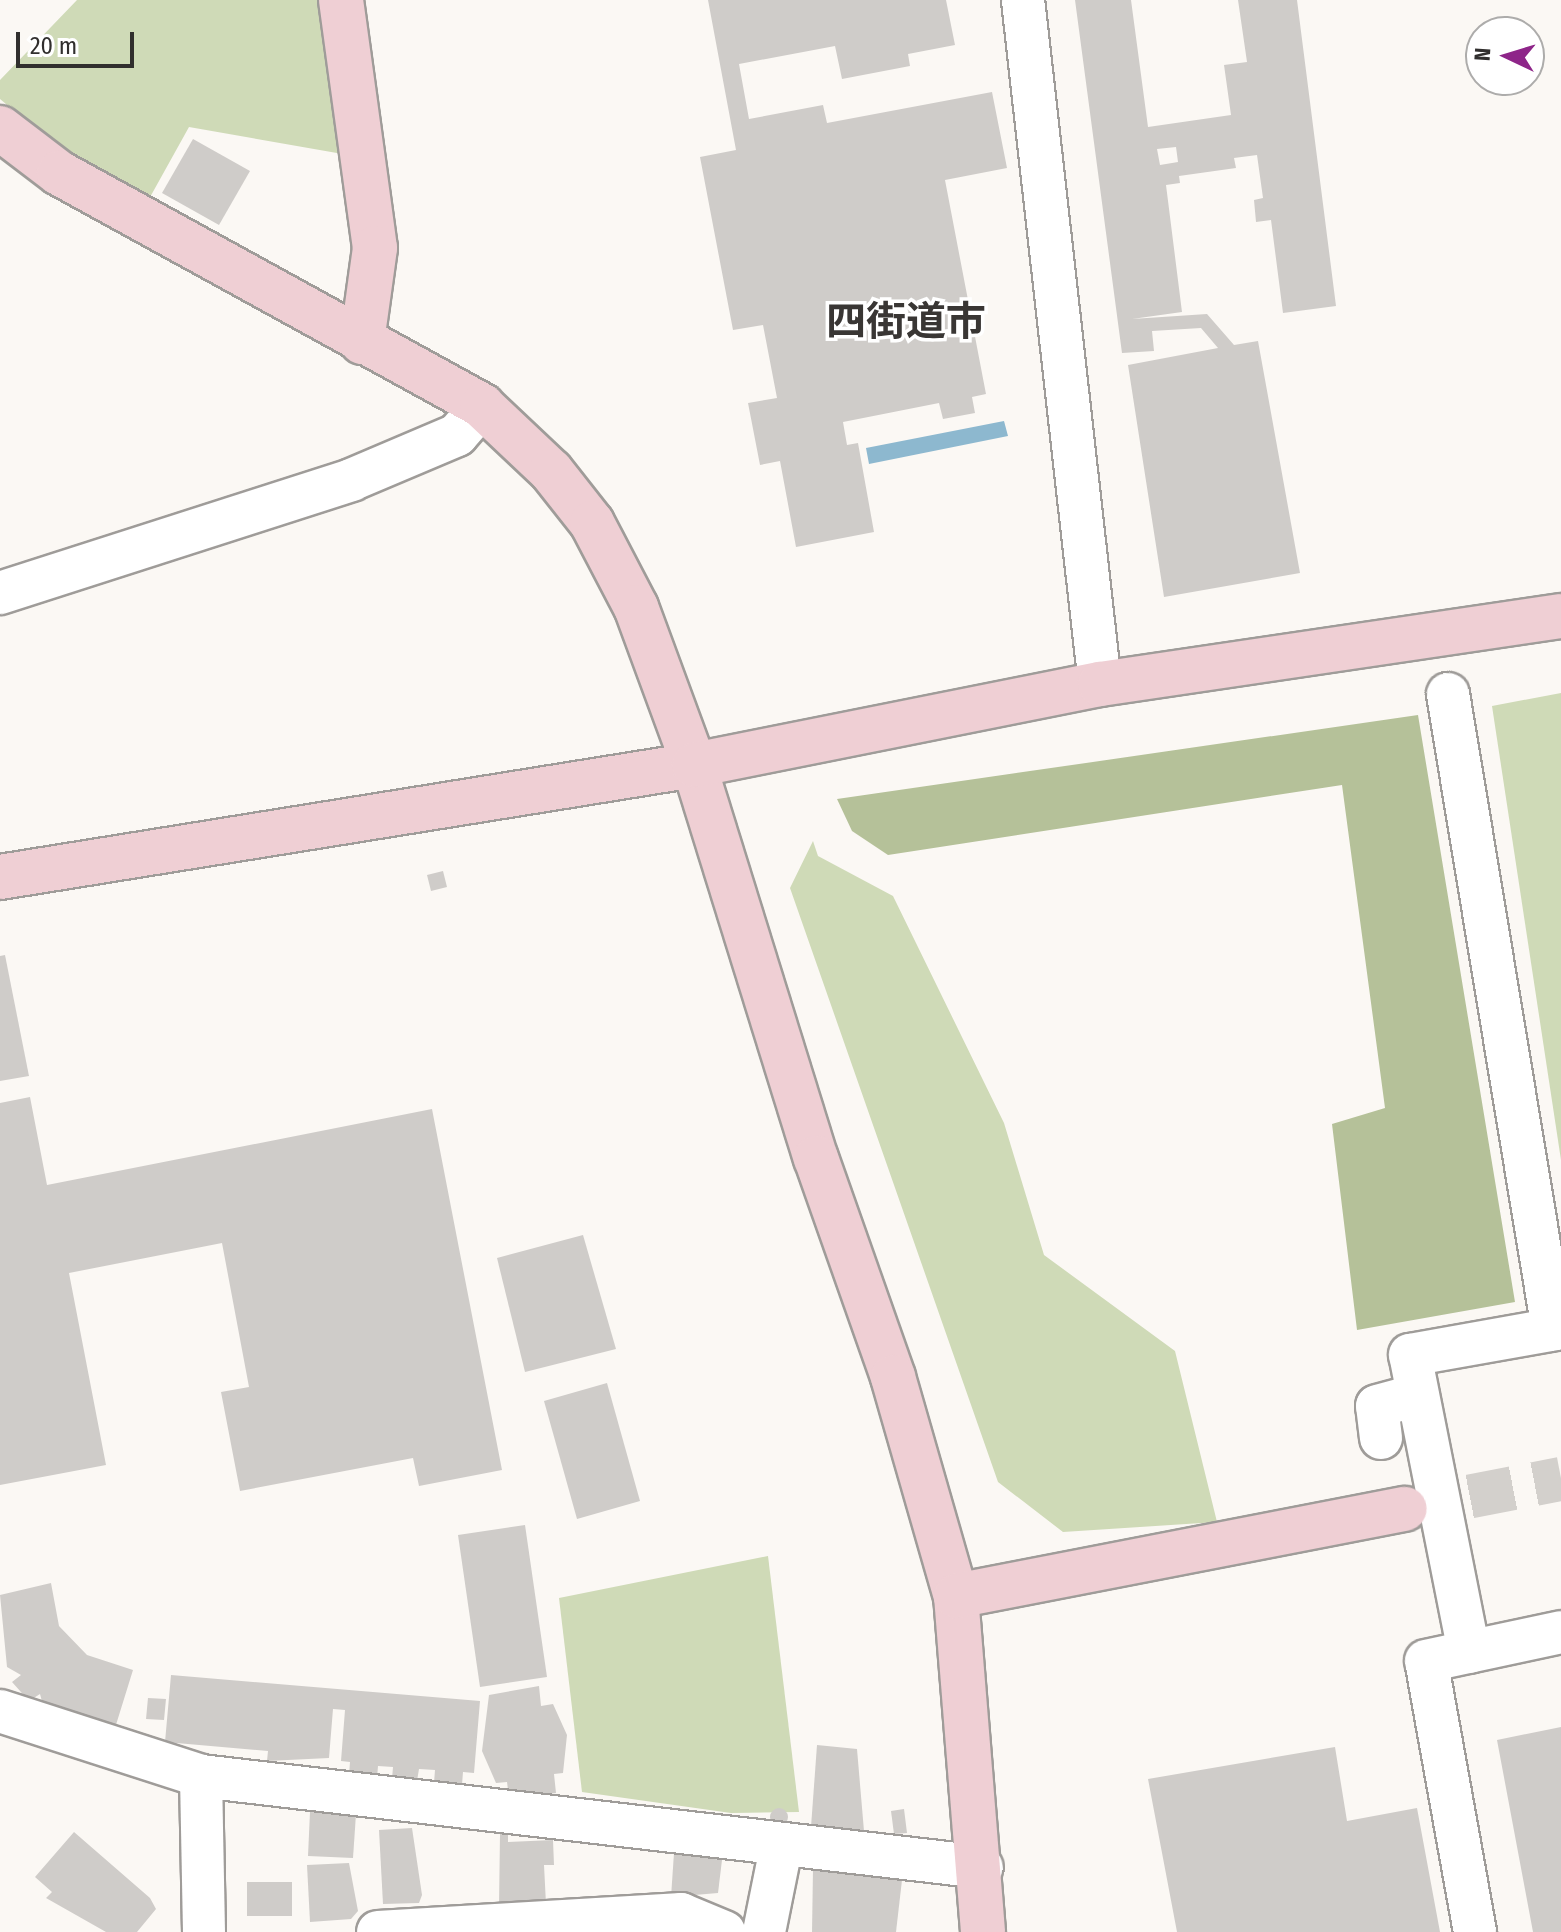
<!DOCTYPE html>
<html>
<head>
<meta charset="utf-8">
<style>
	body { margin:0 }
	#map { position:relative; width:1561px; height:1932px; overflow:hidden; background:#fbf8f4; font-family:"Fira Sans Condensed","Noto Sans JP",sans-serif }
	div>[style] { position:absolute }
	.green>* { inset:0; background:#cfdab7 }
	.forest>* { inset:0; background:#b5c199 }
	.water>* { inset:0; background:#8db8cf }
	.building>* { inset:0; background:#cfccc9 }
	.round { border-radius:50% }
	.secondary-tunnel>* { height:44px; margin-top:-22px; transform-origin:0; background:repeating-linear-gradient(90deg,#d3d0cc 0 44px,transparent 0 66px) }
	.roads { filter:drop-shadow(2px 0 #9f9c99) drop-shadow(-2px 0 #9f9c99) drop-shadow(0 2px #9f9c99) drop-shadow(0 -2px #9f9c99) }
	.street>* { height:42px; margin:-21px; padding:0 21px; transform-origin:21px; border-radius:21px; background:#fff }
	.secondary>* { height:44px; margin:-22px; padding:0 22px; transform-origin:22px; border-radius:22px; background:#efcfd4 }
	span { translate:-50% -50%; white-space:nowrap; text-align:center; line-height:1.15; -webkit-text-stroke:7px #fff; paint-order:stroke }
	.town-label { font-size:40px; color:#393634; font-weight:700 }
	.north { position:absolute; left:1465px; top:16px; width:80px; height:80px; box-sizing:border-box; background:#fff; border:2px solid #adacab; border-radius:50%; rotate:274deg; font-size:22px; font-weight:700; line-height:32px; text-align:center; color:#312f2e }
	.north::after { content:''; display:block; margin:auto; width:28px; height:36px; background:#8e2589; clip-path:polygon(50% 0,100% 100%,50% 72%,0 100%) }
	.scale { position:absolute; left:16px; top:32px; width:118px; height:36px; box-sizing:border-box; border:4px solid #312f2e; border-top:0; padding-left:10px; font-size:24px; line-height:28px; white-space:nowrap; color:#312f2e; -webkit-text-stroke:6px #fff; paint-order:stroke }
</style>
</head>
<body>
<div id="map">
	<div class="green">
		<i style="clip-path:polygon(77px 0,324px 0,354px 156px,189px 127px,149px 199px,102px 184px,0 99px,0 80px)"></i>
		<i style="clip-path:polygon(1561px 693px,1561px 1160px,1492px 706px)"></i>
		<i style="clip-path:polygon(813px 841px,818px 856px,893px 896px,1004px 1123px,1044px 1255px,1175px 1351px,1217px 1522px,1063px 1532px,998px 1482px,790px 888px)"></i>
		<i style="clip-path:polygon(768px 1556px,799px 1812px,731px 1813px,582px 1792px,559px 1598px)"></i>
	</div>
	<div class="forest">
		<i style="clip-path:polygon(1418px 715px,1515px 1302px,1357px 1330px,1332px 1124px,1385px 1108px,1342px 785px,888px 855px,852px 831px,837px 799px)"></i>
	</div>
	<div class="water">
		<i style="clip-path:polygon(1004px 421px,1008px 436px,869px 464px,866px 448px)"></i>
	</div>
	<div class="building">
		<i style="clip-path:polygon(708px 0,946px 0,955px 45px,908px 54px,910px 66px,842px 79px,835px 46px,739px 64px,749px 119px,823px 105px,827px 123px,992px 92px,1007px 168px,945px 180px,986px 394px,972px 397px,975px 413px,943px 419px,939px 403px,843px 422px,847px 445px,858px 443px,874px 532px,796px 547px,780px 461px,760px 465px,748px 403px,777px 398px,763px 325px,733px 330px,700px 157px,736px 150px)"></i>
		<i style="clip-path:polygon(evenodd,1075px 0,1131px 0,1148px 127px,1231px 115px,1224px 65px,1247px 62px,1238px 0,1297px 0,1336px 306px,1283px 313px,1271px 220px,1256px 222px,1254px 200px,1263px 198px,1257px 155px,1234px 158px,1236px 168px,1179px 176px,1180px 183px,1166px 185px,1182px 312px,1132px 319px,1207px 314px,1234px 345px,1258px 341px,1300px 573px,1164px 597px,1128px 365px,1218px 348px,1201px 328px,1152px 331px,1154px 351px,1122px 353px,1075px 0,1176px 147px,1178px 162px,1160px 165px,1157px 149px,1176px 147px)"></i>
		<i style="clip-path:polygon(193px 139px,250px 171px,219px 225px,162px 193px)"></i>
		<i style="clip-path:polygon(443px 871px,447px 887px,431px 891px,427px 875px)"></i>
		<i style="clip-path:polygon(5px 955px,29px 1076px,0 1081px,0 956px)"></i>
		<i style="clip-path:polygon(30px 1097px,47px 1185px,432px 1109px,502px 1470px,419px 1486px,413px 1458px,240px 1491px,221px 1392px,249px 1387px,222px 1243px,69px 1273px,106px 1465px,0 1485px,0 1103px)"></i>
		<i style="clip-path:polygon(583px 1235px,616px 1349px,525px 1372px,497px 1258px)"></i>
		<i style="clip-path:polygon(607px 1383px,640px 1501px,577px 1519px,544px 1401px)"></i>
		<i style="clip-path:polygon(525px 1525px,547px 1677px,480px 1687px,458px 1535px)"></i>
		<i style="clip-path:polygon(51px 1583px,59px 1626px,87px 1655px,133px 1670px,115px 1728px,43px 1705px,40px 1694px,29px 1701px,12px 1682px,21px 1675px,7px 1667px,0 1595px)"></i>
		<i style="clip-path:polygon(171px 1675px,480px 1701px,474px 1773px,463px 1772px,462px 1785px,434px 1783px,435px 1770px,419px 1769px,417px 1781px,392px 1779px,393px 1767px,378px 1766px,377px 1778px,349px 1775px,350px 1762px,341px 1761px,345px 1710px,333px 1709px,329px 1758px,267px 1761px,268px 1751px,165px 1742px)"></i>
		<i style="clip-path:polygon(539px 1686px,541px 1706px,553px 1704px,567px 1735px,563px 1773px,554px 1774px,556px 1793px,509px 1798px,507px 1782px,496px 1783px,482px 1751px,489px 1695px)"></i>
		<i style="clip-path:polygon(148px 1698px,166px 1699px,164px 1720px,146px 1719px)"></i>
		<i style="clip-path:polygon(1561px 1727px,1561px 1932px,1533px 1932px,1497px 1740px)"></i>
		<i style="clip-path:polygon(817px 1745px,857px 1749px,864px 1831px,811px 1827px)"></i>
		<i style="clip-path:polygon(1335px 1747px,1347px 1821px,1417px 1808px,1440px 1932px,1177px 1932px,1148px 1779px)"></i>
		<i class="round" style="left:770px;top:1808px;width:18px;height:18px"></i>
		<i style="clip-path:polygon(904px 1809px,907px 1833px,894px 1834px,891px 1811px)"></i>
		<i style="clip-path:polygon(310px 1812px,356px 1814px,353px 1858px,308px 1856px)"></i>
		<i style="clip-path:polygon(412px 1828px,422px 1895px,419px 1903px,383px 1904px,379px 1830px)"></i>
		<i style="clip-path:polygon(74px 1832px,150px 1898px,156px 1909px,137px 1932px,106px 1932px,46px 1898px,52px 1892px,35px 1877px)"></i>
		<i style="clip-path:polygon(500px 1834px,508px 1834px,508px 1842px,553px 1840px,554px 1865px,544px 1865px,546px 1904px,499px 1907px)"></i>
		<i style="clip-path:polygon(674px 1853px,722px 1860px,718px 1893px,671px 1897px)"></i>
		<i style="clip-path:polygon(349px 1863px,358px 1911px,351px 1919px,310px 1922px,307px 1865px)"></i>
		<i style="clip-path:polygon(813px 1868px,902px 1880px,896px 1932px,812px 1932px)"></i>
		<i style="clip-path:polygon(247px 1882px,292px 1882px,292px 1916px,247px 1916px)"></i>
	</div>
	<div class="secondary-tunnel">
		<i style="left:1405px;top:1509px;width:159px;rotate:-10.9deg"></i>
	</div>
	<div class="roads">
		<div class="street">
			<i style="left:1023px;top:0;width:688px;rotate:83.58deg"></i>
			<i style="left:0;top:593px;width:369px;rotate:-17.8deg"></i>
			<i style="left:351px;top:480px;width:115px;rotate:-23deg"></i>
			<i style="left:457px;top:435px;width:38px;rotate:-49deg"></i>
			<i style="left:1448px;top:694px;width:644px;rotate:80.61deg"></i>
			<i style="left:1381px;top:1438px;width:32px;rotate:-97deg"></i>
			<i style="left:1377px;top:1406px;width:42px;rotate:-15deg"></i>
			<i style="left:1469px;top:1652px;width:303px;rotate:-101.2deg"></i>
			<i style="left:1410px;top:1355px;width:153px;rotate:-10.1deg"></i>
			<i style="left:0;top:1711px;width:211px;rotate:17.9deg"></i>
			<i style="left:201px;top:1776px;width:786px;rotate:6.65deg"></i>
			<i style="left:201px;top:1776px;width:156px;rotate:88.9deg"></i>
			<i style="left:378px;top:1932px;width:304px;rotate:-3.4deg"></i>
			<i style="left:681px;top:1914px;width:47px;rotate:22.7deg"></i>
			<i style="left:764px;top:1932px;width:86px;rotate:-78.6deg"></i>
			<i style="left:1475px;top:1932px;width:275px;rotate:-100.2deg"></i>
			<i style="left:1426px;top:1661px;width:138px;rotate:-12.1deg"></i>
		</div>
		<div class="secondary">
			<i style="left:341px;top:0;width:250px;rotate:82.2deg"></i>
			<i style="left:375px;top:248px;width:95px;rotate:97.9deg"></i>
			<i style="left:0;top:128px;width:74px;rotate:37.3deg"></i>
			<i style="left:59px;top:173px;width:483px;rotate:28.8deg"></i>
			<i style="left:482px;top:406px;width:95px;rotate:43.3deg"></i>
			<i style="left:551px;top:471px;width:66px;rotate:51.7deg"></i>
			<i style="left:592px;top:523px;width:95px;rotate:62.4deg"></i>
			<i style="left:636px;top:607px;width:168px;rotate:69.8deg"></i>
			<i style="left:694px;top:765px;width:412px;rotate:72.8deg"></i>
			<i style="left:816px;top:1158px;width:232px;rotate:70.6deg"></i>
			<i style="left:893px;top:1377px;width:228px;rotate:74deg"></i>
			<i style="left:956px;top:1596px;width:337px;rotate:85.4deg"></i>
			<i style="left:0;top:877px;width:703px;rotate:-9.17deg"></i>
			<i style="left:694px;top:765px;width:414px;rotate:-11.3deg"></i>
			<i style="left:1100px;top:684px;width:466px;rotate:-8.4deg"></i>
			<i style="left:956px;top:1596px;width:457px;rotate:-11deg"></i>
		</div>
	</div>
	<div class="town-label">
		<span style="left:906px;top:322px">四街道市</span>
	</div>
	<div class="north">N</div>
	<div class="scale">20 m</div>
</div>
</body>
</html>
